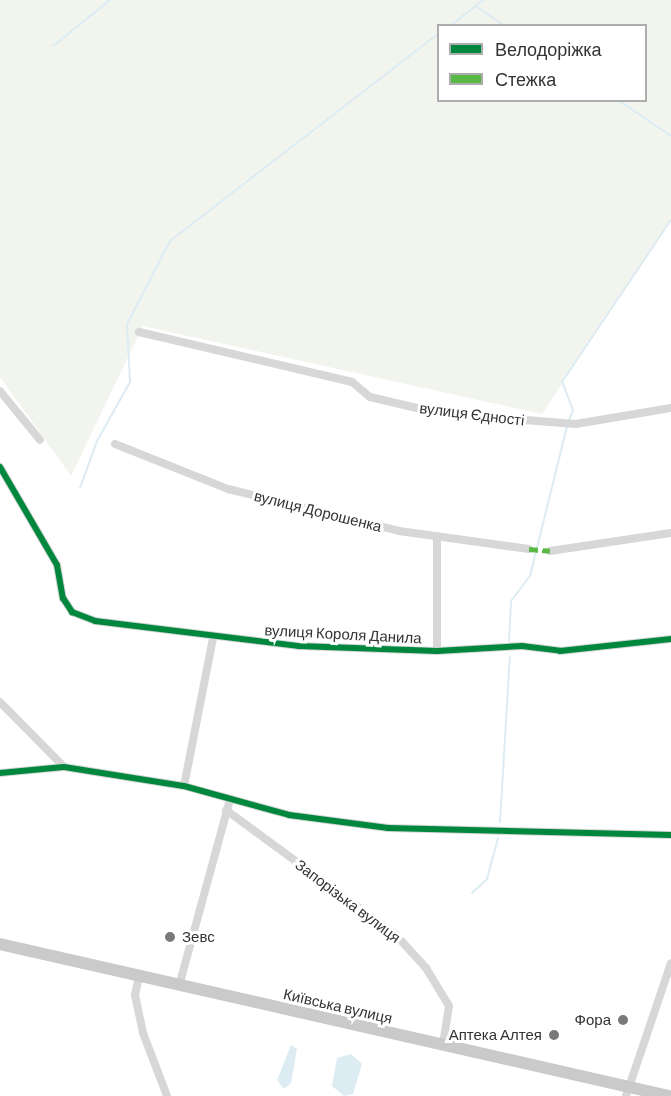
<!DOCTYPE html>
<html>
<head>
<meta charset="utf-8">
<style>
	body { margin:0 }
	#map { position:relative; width:671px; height:1096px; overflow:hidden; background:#fff; font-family:Barlow,sans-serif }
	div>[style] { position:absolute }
	.green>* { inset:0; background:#f1f5ed }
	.water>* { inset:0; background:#ddebf3 }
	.stream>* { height:2px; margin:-1px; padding:0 1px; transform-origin:1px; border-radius:1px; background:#ddebf3 }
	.minor>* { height:8px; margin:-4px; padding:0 4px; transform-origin:4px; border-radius:4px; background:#d7d7d7 }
	.primary>* { height:12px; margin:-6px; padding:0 6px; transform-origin:6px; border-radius:6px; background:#cacaca }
	.quiet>* { height:4.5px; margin-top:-2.25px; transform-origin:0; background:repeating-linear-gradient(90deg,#58b947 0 9px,transparent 0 13.5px) }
	.cycleway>* { height:6px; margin:-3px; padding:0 3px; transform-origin:3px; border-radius:3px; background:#00873e }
	.dots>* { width:16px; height:16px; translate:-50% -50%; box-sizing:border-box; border:3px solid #fff; border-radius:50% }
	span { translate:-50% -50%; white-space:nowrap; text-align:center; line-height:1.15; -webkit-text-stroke:6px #fff; paint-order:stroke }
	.street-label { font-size:15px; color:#333 }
	.poi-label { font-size:15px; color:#333 }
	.left { translate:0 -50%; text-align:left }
	.right { translate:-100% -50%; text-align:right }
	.legend { position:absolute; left:437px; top:24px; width:210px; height:78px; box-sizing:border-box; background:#fff; border:2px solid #adadad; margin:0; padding:8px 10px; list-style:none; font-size:18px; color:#333 }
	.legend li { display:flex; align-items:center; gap:12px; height:30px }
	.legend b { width:30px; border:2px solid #adadad }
</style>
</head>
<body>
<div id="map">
	<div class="green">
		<i style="clip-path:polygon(evenodd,0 0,671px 0,671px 220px,542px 414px,143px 326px,71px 476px,0 377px,0 0,438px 26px,646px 26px,646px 100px,438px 100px,438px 26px)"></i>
	</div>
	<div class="water">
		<i style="clip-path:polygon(291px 1045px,297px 1049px,291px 1083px,284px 1089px,277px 1080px)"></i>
		<i style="clip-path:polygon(351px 1054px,362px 1064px,353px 1094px,344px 1096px,332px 1086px,337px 1058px)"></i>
	</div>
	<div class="stream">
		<i style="left:476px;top:6px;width:35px;rotate:35deg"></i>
		<i style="left:450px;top:26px;width:42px;rotate:-38.2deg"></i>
		<i style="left:53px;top:46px;width:73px;rotate:-38.9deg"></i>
		<i style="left:618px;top:100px;width:64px;rotate:34.2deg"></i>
		<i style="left:568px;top:422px;width:13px;rotate:-67deg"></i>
		<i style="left:573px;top:410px;width:30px;rotate:-111deg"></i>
		<i style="left:562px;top:382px;width:195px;rotate:-56.1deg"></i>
		<i style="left:80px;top:488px;width:50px;rotate:-70.1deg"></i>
		<i style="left:97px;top:441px;width:68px;rotate:-60.8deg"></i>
		<i style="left:130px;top:382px;width:58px;rotate:-93deg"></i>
		<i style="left:127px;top:324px;width:93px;rotate:-62.6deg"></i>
		<i style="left:170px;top:241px;width:339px;rotate:-37.7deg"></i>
		<i style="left:509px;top:641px;width:40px;rotate:-87.1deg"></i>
		<i style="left:511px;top:601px;width:31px;rotate:-53deg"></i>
		<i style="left:530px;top:576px;width:154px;rotate:-76.1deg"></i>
		<i style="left:500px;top:822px;width:166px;rotate:-86.6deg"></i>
		<i style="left:472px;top:893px;width:21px;rotate:-43deg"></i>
		<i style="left:487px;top:879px;width:42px;rotate:-75deg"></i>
	</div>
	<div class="minor">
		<i style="left:139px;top:332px;width:219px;rotate:13.2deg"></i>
		<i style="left:352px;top:382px;width:23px;rotate:40deg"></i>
		<i style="left:370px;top:397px;width:70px;rotate:13.2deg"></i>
		<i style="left:438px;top:413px;width:138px;rotate:4.6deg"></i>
		<i style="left:576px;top:424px;width:96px;rotate:-9.6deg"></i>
		<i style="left:0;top:391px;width:63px;rotate:50.8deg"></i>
		<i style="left:115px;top:444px;width:122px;rotate:21.7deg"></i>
		<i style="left:228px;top:489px;width:176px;rotate:13.8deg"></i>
		<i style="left:399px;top:531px;width:131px;rotate:7.9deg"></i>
		<i style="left:0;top:467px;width:113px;rotate:59.8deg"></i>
		<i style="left:57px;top:565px;width:34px;rotate:80deg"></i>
		<i style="left:63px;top:598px;width:17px;rotate:57deg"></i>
		<i style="left:72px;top:612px;width:25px;rotate:21deg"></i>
		<i style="left:95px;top:621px;width:206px;rotate:7deg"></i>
		<i style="left:299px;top:646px;width:138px;rotate:2.1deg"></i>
		<i style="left:437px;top:651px;width:85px;rotate:-3.4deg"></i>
		<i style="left:522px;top:646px;width:38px;rotate:7deg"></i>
		<i style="left:560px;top:651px;width:112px;rotate:-6.2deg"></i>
		<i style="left:550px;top:551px;width:122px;rotate:-8.5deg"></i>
		<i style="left:437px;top:651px;width:115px;rotate:-90deg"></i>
		<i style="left:0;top:702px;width:91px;rotate:45.4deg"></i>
		<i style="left:0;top:773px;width:64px;rotate:-5.4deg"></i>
		<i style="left:64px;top:767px;width:121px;rotate:9deg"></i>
		<i style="left:184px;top:786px;width:109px;rotate:15.4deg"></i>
		<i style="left:289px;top:815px;width:100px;rotate:7.5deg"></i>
		<i style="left:388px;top:828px;width:283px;rotate:1.4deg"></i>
		<i style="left:184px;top:786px;width:151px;rotate:-78.9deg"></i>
		<i style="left:226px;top:810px;width:211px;rotate:36.3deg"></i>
		<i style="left:396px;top:935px;width:45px;rotate:47.7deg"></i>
		<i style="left:426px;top:968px;width:44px;rotate:58.8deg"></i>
		<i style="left:449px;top:1006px;width:39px;rotate:99deg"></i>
		<i style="left:139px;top:977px;width:18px;rotate:103deg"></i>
		<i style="left:135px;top:995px;width:39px;rotate:78deg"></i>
		<i style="left:143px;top:1033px;width:67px;rotate:69.1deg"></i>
		<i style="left:179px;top:986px;width:194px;rotate:-74.7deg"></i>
		<i style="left:626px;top:1096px;width:140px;rotate:-71.3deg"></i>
	</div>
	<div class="primary">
		<i style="left:0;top:944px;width:686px;rotate:12.8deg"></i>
	</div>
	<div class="quiet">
		<i style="left:529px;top:549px;width:21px;rotate:5deg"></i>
	</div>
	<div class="cycleway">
		<i style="left:0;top:467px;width:113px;rotate:59.8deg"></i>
		<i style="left:57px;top:565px;width:34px;rotate:80deg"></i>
		<i style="left:63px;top:598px;width:17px;rotate:57deg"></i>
		<i style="left:72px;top:612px;width:25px;rotate:21deg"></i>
		<i style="left:95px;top:621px;width:206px;rotate:7deg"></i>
		<i style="left:299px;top:646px;width:138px;rotate:2.1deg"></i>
		<i style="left:437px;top:651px;width:85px;rotate:-3.4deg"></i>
		<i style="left:522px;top:646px;width:38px;rotate:7deg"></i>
		<i style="left:560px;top:651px;width:112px;rotate:-6.2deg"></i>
		<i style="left:0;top:773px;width:64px;rotate:-5.4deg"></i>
		<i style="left:64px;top:767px;width:121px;rotate:9deg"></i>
		<i style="left:184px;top:786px;width:109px;rotate:15.4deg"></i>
		<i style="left:289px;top:815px;width:100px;rotate:7.5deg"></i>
		<i style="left:388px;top:828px;width:283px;rotate:1.4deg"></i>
	</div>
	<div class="dots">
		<i style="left:170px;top:937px;background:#7a7a7a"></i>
		<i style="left:623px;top:1020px;background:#7a7a7a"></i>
		<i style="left:554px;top:1035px;background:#7a7a7a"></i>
	</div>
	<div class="street-label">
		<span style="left:472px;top:414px;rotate:7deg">вулиця Єдності</span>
		<span style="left:318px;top:511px;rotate:14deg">вулиця Дорошенка</span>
		<span style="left:343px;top:634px;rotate:3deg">вулиця Короля Данила</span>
		<span style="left:348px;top:901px;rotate:37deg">Запорізька вулиця</span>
		<span style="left:338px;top:1006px;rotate:13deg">Київська вулиця</span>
	</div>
	<div class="poi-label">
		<span class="left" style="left:182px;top:937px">Зевс</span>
		<span class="right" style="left:611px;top:1020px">Фора</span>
		<span class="right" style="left:542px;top:1035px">Аптека Алтея</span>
	</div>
	<ul class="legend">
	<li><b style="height:8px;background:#00873e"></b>Велодоріжка</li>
	<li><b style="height:8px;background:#58b947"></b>Стежка</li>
	</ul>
</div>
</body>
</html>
